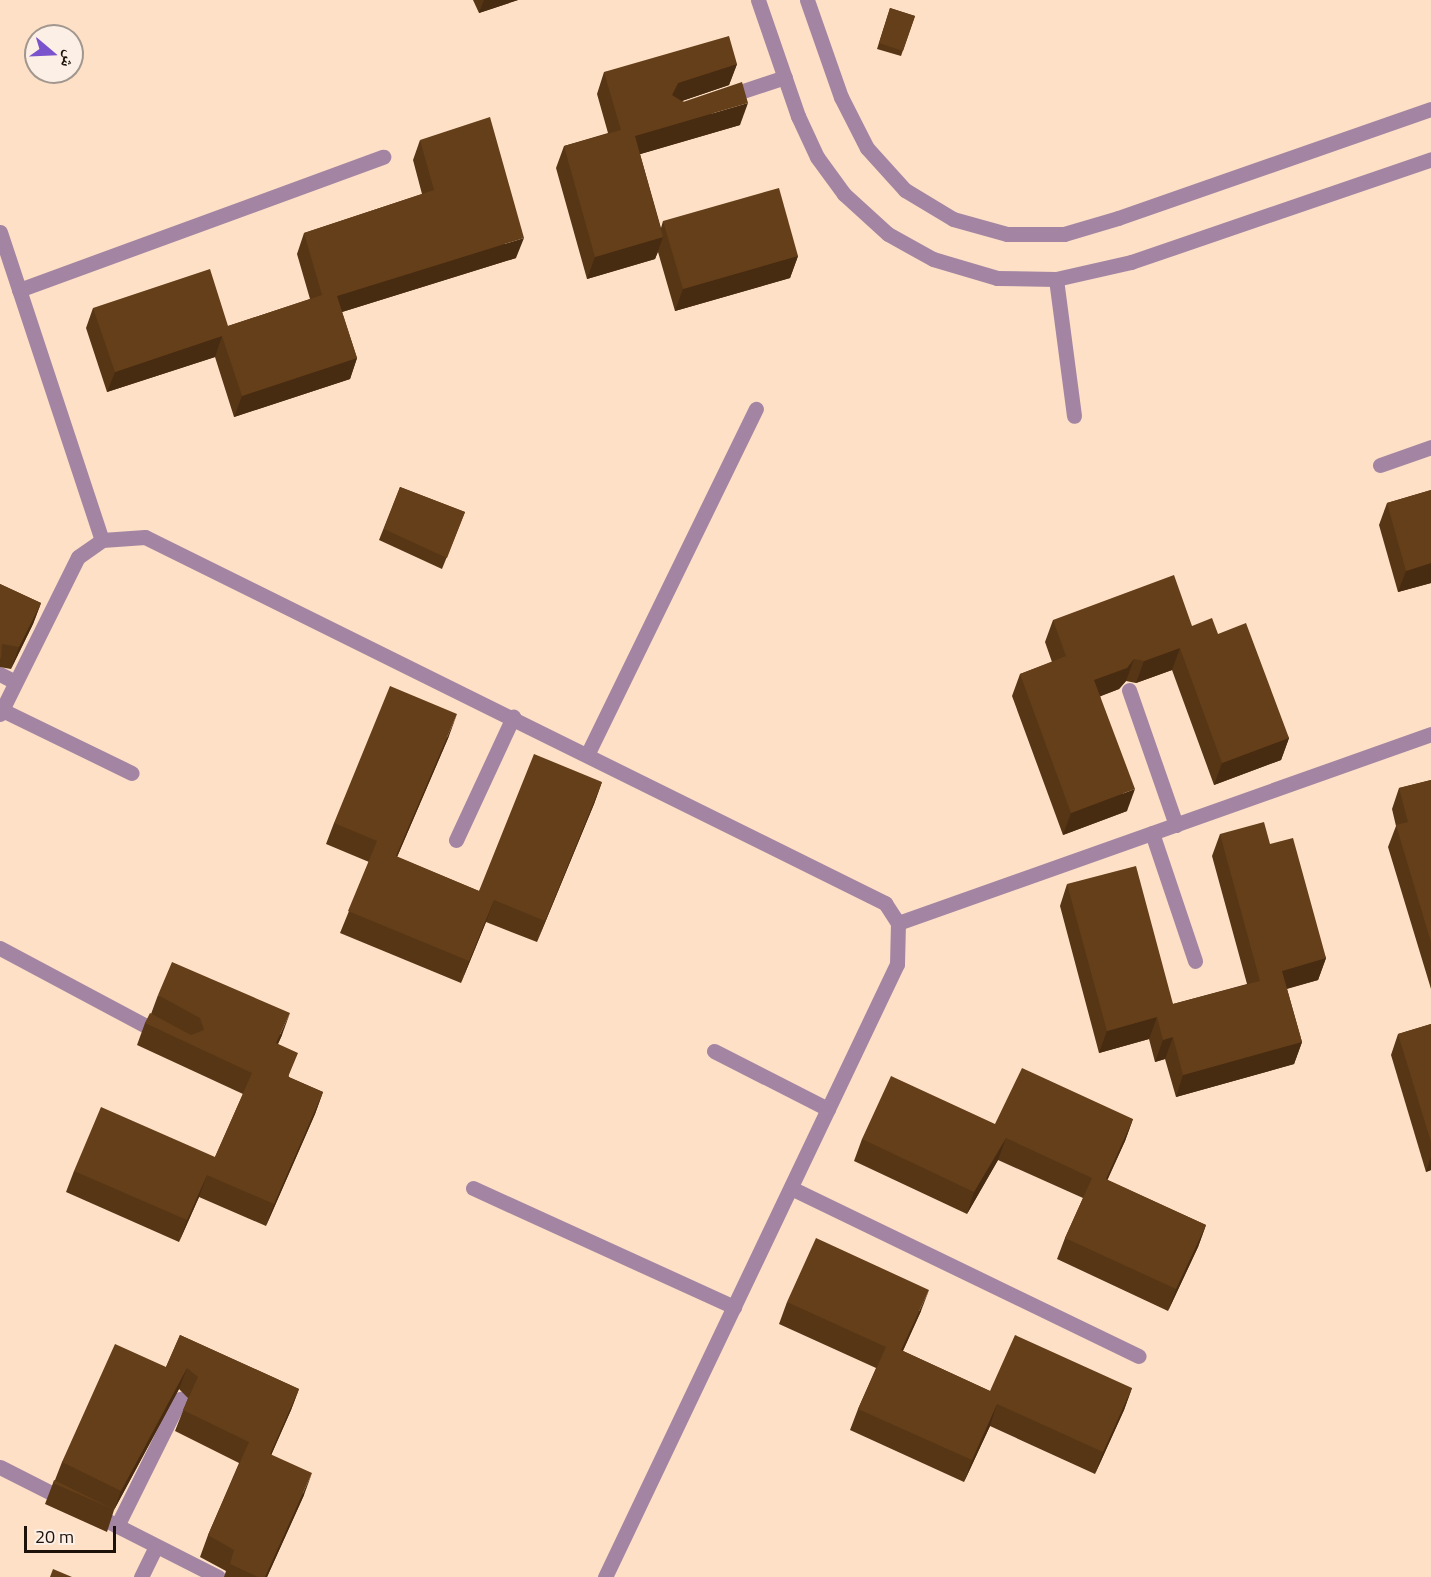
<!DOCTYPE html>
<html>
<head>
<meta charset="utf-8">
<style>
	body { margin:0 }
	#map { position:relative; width:1431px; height:1577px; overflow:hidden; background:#fde0c6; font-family:"Titillium Web","Noto Naskh Arabic",sans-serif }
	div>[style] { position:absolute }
	.minor>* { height:15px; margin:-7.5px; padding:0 7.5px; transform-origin:7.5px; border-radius:7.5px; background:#a385a3 }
	.wall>* { inset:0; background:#573616 }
	.shaded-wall>* { inset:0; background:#472c12 }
	.building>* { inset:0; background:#653f19 }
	span { translate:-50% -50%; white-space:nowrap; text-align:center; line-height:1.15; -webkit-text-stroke:6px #fcf0e6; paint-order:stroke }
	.north { position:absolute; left:24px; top:24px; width:60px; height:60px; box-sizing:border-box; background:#fcf0e6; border:2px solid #a2978e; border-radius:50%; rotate:109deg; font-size:16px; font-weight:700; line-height:24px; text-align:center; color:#1c1209 }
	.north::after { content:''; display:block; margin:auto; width:21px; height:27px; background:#7b53cc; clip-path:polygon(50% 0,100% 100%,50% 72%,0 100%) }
	.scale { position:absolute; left:24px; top:1526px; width:92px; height:27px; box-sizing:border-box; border:3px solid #1c1209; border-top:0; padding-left:8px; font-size:18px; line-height:21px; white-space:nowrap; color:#1c1209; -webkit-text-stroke:4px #fcf0e6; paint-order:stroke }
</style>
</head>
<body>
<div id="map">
	<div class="minor">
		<i style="left:758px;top:0;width:123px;rotate:71deg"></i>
		<i style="left:798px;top:116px;width:45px;rotate:65.1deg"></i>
		<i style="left:817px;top:157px;width:46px;rotate:53.9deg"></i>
		<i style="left:844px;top:194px;width:59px;rotate:42.3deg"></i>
		<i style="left:888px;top:234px;width:51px;rotate:29.1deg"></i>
		<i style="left:933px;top:259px;width:67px;rotate:16.5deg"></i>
		<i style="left:997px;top:278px;width:59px;rotate:1deg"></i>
		<i style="left:1056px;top:279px;width:77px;rotate:-12.8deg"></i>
		<i style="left:1131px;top:262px;width:317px;rotate:-18.9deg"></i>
		<i style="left:807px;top:0;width:103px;rotate:70.7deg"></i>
		<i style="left:841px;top:97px;width:57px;rotate:63deg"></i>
		<i style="left:867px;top:148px;width:57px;rotate:47.9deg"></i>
		<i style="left:905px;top:190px;width:56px;rotate:31.1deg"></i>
		<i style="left:953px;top:219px;width:56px;rotate:15.5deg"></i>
		<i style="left:1007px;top:234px;width:57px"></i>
		<i style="left:1064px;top:234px;width:56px;rotate:-16.5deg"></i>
		<i style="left:1118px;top:218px;width:331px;rotate:-19.2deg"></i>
		<i style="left:725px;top:97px;width:63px;rotate:-18.4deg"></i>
		<i style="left:0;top:232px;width:324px;rotate:71.7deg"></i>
		<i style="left:1056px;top:279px;width:138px;rotate:82.5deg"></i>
		<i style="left:19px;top:290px;width:388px;rotate:-20.1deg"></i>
		<i style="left:1380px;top:465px;width:54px;rotate:-19.4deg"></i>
		<i style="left:0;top:674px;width:17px;rotate:28deg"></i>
		<i style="left:1129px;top:690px;width:143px;rotate:70.8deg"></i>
		<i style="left:2px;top:710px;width:144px;rotate:25.9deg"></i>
		<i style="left:0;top:714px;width:175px;rotate:-63.6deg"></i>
		<i style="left:78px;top:557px;width:29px;rotate:-35deg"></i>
		<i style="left:102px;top:540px;width:43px;rotate:-4deg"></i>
		<i style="left:145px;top:537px;width:826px;rotate:26.32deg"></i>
		<i style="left:885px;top:903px;width:24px;rotate:57deg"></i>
		<i style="left:898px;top:923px;width:41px;rotate:91.4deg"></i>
		<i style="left:897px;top:964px;width:679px;rotate:115.47deg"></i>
		<i style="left:588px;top:753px;width:383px;rotate:-64deg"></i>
		<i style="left:1152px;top:833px;width:135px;rotate:71.4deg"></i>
		<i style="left:456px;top:840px;width:136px;rotate:-65.1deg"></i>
		<i style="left:898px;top:923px;width:566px;rotate:-19.52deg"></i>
		<i style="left:0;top:948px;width:183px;rotate:28.1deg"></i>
		<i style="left:714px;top:1051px;width:128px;rotate:27deg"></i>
		<i style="left:473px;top:1188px;width:287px;rotate:24.5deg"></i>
		<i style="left:791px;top:1188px;width:386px;rotate:25.8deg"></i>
		<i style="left:0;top:1467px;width:75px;rotate:26.9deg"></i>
		<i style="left:94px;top:1514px;width:139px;rotate:26.9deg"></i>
		<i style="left:117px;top:1526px;width:142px;rotate:-63.6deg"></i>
		<i style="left:141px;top:1577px;width:34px;rotate:-64deg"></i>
	</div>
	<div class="wall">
		<i style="clip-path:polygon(473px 0,518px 0,479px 13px)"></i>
		<i style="clip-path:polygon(890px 8px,915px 16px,901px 56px,877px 49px)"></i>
		<i style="clip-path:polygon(737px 64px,729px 85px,682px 101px,740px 125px,640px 154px,661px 228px,663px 221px,798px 256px,790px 278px,675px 311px,658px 252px,655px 259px,587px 279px,556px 168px,564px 146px,608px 133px,597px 94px,604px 72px)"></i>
		<i style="clip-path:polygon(420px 140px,516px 258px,342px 312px,357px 358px,350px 379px,234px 417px,215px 357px,107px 392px,86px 328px,93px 308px,228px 326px,310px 299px,297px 254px,304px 233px,422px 194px,413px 160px)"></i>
		<i style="clip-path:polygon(400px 487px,465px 512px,442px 569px,379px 540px)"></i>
		<i style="clip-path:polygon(1431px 490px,1431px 583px,1398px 592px,1379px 525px,1387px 503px)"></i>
		<i style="clip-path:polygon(0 584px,41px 603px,33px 624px,11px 669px,0 667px)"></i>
		<i style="clip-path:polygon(1053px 620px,1192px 626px,1218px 634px,1289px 738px,1281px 760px,1214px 785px,1172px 670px,1136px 683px,1126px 681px,1119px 689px,1100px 696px,1127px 811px,1063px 835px,1012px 696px,1020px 674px,1052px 662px,1045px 642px)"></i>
		<i style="clip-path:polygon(449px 736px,397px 857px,479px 891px,602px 782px,594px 804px,537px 942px,486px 922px,461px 983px,340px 933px,369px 862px,326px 844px,334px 823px)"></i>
		<i style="clip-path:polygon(1431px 780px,1431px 989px,1388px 847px,1396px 826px,1392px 809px,1399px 788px)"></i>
		<i style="clip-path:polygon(1220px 834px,1270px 844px,1326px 958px,1318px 980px,1287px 989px,1302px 1042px,1294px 1064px,1176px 1097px,1165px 1059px,1155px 1062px,1149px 1039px,1099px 1053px,1060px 906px,1067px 884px,1173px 1004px,1247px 984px,1212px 856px)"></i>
		<i style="clip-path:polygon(158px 995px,282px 1035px,278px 1044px,289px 1077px,323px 1092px,315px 1114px,266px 1226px,199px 1197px,179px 1242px,66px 1192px,74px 1171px,215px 1157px,243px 1094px,137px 1045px,145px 1023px,151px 1014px)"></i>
		<i style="clip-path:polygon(1431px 1024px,1431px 1170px,1426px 1172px,1391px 1055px,1398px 1034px)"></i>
		<i style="clip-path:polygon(1133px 1119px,1125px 1141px,1107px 1180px,1206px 1225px,1198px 1247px,1168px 1311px,1057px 1259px,1065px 1238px,1083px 1198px,998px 1160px,967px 1214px,854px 1161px,862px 1139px,995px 1124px)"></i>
		<i style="clip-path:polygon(787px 1302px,921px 1311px,903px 1351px,990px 1391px,1132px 1388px,1124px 1410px,1095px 1474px,990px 1426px,964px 1482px,850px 1430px,858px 1409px,876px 1368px,779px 1324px)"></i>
		<i style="clip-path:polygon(180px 1335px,299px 1389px,291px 1410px,271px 1455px,304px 1495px,267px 1577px,224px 1577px,226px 1571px,200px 1557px,208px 1535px,239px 1463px,175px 1431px,188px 1398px,179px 1389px,114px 1510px,107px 1532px,45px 1504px,53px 1483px,55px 1480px,62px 1462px,166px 1367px)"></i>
	</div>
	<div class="shaded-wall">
		<i style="clip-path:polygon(484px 0,518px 0,479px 13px)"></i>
		<i style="clip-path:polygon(737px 64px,729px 85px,670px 105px,672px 95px,678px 83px)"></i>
		<i style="clip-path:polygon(748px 103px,740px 125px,627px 158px,635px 136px)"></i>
		<i style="clip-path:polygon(663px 237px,655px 259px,587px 279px,595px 257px)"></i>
		<i style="clip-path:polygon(524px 238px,516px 258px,329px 316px,337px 296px)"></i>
		<i style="clip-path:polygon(798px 256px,790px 278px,675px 311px,683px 289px)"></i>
		<i style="clip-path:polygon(222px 336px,215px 357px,107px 392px,115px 372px)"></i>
		<i style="clip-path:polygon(357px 358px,350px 379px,234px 417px,242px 396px)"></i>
		<i style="clip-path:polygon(1431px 563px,1431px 583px,1398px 592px,1406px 571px)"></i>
		<i style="clip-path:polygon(41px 603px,33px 624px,11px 669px,19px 647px)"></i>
		<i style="clip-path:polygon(1180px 648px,1172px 670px,1136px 683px,1144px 661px)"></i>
		<i style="clip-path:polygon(1134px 659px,1126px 681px,1119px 689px,1086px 702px,1094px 680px)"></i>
		<i style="clip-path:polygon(457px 714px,449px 736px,388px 878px,396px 856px)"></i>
		<i style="clip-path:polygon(1289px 738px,1281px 760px,1214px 785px,1222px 763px)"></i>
		<i style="clip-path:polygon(602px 782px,594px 804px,537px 942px,545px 921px)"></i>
		<i style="clip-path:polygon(1135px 789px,1127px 811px,1063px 835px,1071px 813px)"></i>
		<i style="clip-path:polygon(494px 900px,486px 922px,461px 983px,469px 961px)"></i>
		<i style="clip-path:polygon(1326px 958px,1318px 980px,1274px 992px,1282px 971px)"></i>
		<i style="clip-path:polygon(290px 1013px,282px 1035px,268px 1065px,276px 1043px)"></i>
		<i style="clip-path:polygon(1157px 1017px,1149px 1039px,1099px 1053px,1107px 1031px)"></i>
		<i style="clip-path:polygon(1173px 1037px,1165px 1059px,1155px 1062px,1163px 1040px)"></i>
		<i style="clip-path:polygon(1302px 1042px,1294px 1064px,1176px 1097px,1183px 1075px)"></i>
		<i style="clip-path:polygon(323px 1092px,315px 1114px,266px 1226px,274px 1204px)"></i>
		<i style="clip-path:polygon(1133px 1119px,1125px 1141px,1098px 1201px,1106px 1179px)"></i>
		<i style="clip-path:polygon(1006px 1138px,998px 1160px,967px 1214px,974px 1192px)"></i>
		<i style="clip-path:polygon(1431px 1157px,1431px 1170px,1426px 1172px)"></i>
		<i style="clip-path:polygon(207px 1175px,199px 1197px,179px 1242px,187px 1220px)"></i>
		<i style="clip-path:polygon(1206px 1225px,1198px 1247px,1168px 1311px,1176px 1289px)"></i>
		<i style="clip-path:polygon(929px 1290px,921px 1311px,893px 1372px,901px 1350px)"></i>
		<i style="clip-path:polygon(187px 1368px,179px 1389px,114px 1510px,121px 1491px)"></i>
		<i style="clip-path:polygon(1132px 1388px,1124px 1410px,1095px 1474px,1103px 1452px)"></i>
		<i style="clip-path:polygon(299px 1389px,291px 1410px,262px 1476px,270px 1454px)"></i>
		<i style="clip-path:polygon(997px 1404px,990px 1426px,964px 1482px,972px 1460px)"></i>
		<i style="clip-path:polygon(312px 1473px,304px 1495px,267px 1577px,265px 1577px)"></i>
	</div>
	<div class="building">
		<i style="clip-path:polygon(890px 8px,915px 16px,903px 51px,879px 43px)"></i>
		<i style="clip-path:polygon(729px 36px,737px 64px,678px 83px,672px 95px,683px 102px,742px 82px,748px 103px,635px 136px,663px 237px,595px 257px,564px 146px,621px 130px,604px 72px)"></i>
		<i style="clip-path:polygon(490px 117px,524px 238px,337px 296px,357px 358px,242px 396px,222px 336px,115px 372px,93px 308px,210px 269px,228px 326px,322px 295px,304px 233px,434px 190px,420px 140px)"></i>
		<i style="clip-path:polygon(779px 188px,798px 256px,683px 289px,663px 221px)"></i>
		<i style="clip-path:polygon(400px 487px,465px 512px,447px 558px,384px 529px)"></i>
		<i style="clip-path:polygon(1431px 490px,1431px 563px,1406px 571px,1387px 503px)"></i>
		<i style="clip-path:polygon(1174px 575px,1192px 626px,1212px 618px,1218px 634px,1246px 623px,1289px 738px,1222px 763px,1180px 648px,1144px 661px,1134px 659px,1127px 668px,1094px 680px,1135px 789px,1071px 813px,1020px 674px,1066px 656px,1053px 620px)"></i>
		<i style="clip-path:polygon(0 584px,41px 603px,19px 647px,2px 644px,1px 659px,0 658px)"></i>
		<i style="clip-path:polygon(390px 686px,457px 714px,396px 856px,479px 891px,534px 754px,602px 782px,545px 921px,494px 900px,469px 961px,348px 911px,377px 841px,334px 823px)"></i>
		<i style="clip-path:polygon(1431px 780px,1431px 942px,1396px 825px,1408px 822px,1399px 788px)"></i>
		<i style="clip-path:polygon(1264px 822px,1270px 844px,1293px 838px,1326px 958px,1282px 971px,1302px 1042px,1183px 1075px,1173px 1037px,1163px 1040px,1157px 1017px,1107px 1031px,1067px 884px,1136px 866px,1173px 1004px,1260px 981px,1220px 834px)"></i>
		<i style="clip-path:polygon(172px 962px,290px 1013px,276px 1043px,298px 1053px,288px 1077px,323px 1092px,274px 1204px,207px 1175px,187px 1220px,74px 1171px,101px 1107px,215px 1157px,252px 1073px,145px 1023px,150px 1013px,191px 1035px,204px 1030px,200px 1018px,158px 995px)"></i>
		<i style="clip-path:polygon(1431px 1024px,1431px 1142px,1398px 1034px)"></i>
		<i style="clip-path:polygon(1022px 1068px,1133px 1119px,1106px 1179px,1206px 1225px,1176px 1289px,1065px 1238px,1092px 1178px,1006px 1138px,974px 1192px,862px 1139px,891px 1076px,995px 1124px)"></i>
		<i style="clip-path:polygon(816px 1238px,929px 1290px,901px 1350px,990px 1391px,1015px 1335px,1132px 1388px,1103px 1452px,997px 1404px,972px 1460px,858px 1409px,886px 1347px,787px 1302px)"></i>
		<i style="clip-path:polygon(180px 1335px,299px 1389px,270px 1454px,312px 1473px,265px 1577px,258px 1577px,230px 1564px,234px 1550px,208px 1535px,249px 1442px,183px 1410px,198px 1377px,187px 1368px,121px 1491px,62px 1462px,115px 1344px,166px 1367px)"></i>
		<i style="clip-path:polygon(54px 1480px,115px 1510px,53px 1483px)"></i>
		<i style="clip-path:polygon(53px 1569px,72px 1577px,50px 1577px)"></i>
	</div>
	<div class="north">ش</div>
	<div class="scale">20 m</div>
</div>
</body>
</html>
